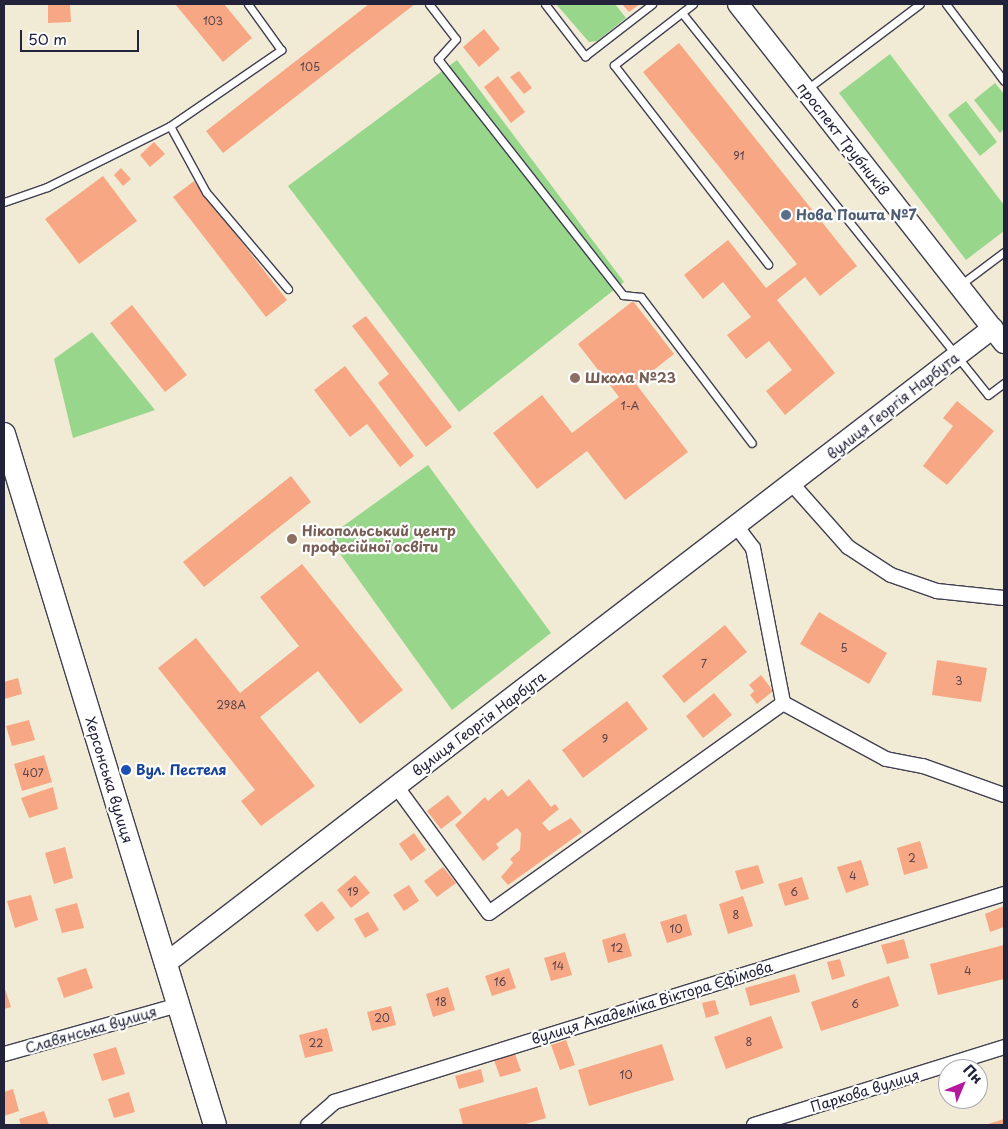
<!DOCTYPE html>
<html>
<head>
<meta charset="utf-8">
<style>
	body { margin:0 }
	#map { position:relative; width:1008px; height:1129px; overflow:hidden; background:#f1ebd5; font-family:"Playpen Sans",sans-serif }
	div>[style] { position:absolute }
	.green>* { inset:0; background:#98d68c }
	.building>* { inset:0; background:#f7a783 }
	.roads { filter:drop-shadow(1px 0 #414052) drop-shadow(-1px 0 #414052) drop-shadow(0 1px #414052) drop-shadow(0 -1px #414052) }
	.lane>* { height:7px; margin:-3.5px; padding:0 3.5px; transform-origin:3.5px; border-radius:3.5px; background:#fff }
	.street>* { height:14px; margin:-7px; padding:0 7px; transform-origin:7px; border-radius:7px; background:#fff }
	.secondary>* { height:20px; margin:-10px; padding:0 10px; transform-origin:10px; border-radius:10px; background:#fff }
	.primary>* { height:22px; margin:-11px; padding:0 11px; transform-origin:11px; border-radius:11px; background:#fff }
	.dots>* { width:14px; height:14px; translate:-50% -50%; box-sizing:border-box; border:2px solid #fff; border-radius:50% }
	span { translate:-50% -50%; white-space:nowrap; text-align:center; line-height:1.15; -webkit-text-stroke:4.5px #fff; paint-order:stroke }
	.number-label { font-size:11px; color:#57434d }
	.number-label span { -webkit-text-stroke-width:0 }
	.street-label { font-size:14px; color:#22223b }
	.service-label { font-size:14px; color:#4e5e75; font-weight:700 }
	.left { translate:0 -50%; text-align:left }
	.education-label { font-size:14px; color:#785e54; font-weight:700 }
	.transit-label { font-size:14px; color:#164399; font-weight:700 }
	.frame { position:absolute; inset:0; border:5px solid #22223b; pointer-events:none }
	.north { position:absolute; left:938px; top:1059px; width:50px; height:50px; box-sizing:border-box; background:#fff; border:1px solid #a7a7b1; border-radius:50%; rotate:45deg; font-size:14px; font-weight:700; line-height:20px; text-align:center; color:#22223b }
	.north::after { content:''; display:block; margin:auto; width:18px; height:22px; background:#b5179e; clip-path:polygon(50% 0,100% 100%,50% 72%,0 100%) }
	.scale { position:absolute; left:20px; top:30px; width:119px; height:22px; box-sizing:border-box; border:2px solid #22223b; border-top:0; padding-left:6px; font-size:15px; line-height:18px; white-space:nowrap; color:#22223b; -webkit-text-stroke:4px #fff; paint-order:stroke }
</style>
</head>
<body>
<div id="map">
	<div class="green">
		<i style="clip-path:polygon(556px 4px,615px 4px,626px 18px,597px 41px,589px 42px)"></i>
		<i style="clip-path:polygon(890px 54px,1004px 205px,1004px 231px,966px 260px,839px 93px)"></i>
		<i style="clip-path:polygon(457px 60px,624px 282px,459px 412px,288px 186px)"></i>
		<i style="clip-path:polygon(995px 83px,1004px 94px,1004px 129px,1000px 133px,974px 100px)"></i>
		<i style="clip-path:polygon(966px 101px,997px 142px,980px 156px,948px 115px)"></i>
		<i style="clip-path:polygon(92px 332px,155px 410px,73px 438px,54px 359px)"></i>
		<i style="clip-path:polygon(428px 465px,551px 633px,452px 710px,328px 537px)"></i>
	</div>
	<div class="building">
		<i style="clip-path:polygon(70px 4px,71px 22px,48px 23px,48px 5px)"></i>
		<i style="clip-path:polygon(175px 4px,224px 4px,252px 38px,223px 62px)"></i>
		<i style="clip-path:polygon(369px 4px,415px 4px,223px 153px,206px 131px)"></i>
		<i style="clip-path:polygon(622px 4px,640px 4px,629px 12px)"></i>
		<i style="clip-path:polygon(484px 29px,500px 49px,479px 67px,463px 47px)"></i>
		<i style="clip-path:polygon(679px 43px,857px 266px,820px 296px,805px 277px,777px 300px,835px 373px,785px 415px,766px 391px,792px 370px,769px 341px,746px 359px,727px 335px,751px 317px,723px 282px,703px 299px,684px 275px,728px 240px,766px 288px,797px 264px,643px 72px)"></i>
		<i style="clip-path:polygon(519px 71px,532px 88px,524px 94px,510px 77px)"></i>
		<i style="clip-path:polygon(498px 76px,525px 112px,511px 123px,484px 87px)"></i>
		<i style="clip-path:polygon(154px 142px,165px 154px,150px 167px,140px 155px)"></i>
		<i style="clip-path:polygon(121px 168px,131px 179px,123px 186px,114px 175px)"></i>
		<i style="clip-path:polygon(103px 176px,137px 221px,79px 264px,45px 219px)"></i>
		<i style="clip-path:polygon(194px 181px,287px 300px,266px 317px,173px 197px)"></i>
		<i style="clip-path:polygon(633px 301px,674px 354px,636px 384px,688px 452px,625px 500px,587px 451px,537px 489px,493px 433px,542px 395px,572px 433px,619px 397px,578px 344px)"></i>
		<i style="clip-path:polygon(132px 305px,187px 375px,165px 392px,110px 323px)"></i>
		<i style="clip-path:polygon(366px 316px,452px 427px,426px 447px,378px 383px,389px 374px,352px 326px)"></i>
		<i style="clip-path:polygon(345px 366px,414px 456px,400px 467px,367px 424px,350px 437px,314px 390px)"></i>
		<i style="clip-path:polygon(957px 401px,994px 431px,947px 485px,923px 466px,953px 426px,943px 418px)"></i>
		<i style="clip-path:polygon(291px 476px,311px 502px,204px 587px,183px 562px)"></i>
		<i style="clip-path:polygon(302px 564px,403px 690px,360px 724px,318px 671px,260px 717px,315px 786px,261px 826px,241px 801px,255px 790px,158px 668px,196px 638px,240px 693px,299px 646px,260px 597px)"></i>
		<i style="clip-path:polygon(819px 612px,887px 653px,869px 684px,800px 644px)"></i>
		<i style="clip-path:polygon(725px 625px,747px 652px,684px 703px,662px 676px)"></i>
		<i style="clip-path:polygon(937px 660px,987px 668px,981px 702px,932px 695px)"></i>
		<i style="clip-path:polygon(761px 675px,773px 691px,757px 704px,750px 695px,754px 691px,749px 685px)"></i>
		<i style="clip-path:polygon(18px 678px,22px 694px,4px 699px,4px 682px)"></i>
		<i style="clip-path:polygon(714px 693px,732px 715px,703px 738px,686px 716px)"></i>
		<i style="clip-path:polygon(627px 701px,648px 729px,583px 778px,562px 750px)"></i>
		<i style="clip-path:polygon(29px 720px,35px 740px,12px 746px,6px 726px)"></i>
		<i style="clip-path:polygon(44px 755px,52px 782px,22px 791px,14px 764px)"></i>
		<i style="clip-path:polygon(529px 779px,551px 807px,555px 804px,559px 809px,542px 823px,549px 831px,571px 818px,582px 832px,508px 885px,501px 877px,513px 863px,510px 859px,520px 850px,521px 833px,517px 828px,496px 844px,499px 848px,483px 861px,455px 825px,485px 797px,488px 801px,502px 789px,508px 797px)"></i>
		<i style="clip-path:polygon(53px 787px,58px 809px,29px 818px,21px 798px)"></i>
		<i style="clip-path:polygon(448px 795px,462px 813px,441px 829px,427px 811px)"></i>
		<i style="clip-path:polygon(414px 833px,426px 850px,411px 861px,399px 844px)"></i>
		<i style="clip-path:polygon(920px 841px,928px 868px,904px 875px,897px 848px)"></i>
		<i style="clip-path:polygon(65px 847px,73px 878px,54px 884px,45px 853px)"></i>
		<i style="clip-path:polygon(861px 860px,869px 885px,846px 893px,837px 867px)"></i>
		<i style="clip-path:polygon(758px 865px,764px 883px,741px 890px,735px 871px)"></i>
		<i style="clip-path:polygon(443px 867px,456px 883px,437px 897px,424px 881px)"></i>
		<i style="clip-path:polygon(355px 875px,370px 893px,351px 908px,337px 890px)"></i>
		<i style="clip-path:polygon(802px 877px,809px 899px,785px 906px,778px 884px)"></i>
		<i style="clip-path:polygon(409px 885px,419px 901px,404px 911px,393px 895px)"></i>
		<i style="clip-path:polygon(31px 895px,38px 920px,15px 928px,7px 901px)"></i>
		<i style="clip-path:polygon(743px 896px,753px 926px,728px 934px,719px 904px)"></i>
		<i style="clip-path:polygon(322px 901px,335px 918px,317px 932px,304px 915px)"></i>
		<i style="clip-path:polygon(77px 903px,84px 928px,62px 933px,55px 909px)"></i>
		<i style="clip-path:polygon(1004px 906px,1004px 927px,990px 932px,985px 914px)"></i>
		<i style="clip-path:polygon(368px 912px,379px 930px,365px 938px,354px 919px)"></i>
		<i style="clip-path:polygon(686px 914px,692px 935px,667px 943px,660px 922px)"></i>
		<i style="clip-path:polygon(625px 933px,632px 956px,608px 963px,602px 940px)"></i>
		<i style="clip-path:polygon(904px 939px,909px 958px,887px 964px,881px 945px)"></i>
		<i style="clip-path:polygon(1004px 945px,1004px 979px,938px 995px,930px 964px)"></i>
		<i style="clip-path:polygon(565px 952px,572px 975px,551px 981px,544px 958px)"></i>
		<i style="clip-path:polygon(840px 959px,845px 976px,832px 980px,827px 962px)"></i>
		<i style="clip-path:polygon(86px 968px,93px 988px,64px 998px,57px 978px)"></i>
		<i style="clip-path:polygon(509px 968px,516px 988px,492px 996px,485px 976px)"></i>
		<i style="clip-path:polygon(795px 974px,800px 992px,750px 1006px,745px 988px)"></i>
		<i style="clip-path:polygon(889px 976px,899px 1006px,821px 1031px,811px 1002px)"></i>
		<i style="clip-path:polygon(4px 986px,11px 1007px,4px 1009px)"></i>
		<i style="clip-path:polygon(448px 987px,455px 1010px,433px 1017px,426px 994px)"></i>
		<i style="clip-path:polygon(715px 1000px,719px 1014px,706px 1018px,702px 1003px)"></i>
		<i style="clip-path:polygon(391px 1006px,396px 1025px,372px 1031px,367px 1012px)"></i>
		<i style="clip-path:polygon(771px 1016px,783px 1048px,726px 1069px,714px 1037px)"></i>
		<i style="clip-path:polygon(327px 1028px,333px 1051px,305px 1058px,299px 1035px)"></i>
		<i style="clip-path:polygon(566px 1040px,575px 1065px,560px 1070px,551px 1045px)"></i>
		<i style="clip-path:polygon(662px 1044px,674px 1080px,589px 1106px,578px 1070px)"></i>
		<i style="clip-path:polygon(116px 1047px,125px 1074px,102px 1081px,93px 1054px)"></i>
		<i style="clip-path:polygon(515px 1054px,521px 1071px,500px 1077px,494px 1060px)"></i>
		<i style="clip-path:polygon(481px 1069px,484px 1082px,459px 1089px,455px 1076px)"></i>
		<i style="clip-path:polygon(537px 1087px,546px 1118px,522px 1125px,463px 1125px,459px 1109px)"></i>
		<i style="clip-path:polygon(13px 1089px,19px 1111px,4px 1116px,4px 1092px)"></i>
		<i style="clip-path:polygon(129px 1092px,135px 1112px,114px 1118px,108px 1099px)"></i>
		<i style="clip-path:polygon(44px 1111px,49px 1125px,21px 1125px,19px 1119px)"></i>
		<i style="clip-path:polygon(1004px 1119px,1004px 1125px,985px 1125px)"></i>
	</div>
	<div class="roads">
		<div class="lane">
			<i style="left:429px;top:4px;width:44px;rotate:52.4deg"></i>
			<i style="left:456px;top:39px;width:27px;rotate:132deg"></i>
			<i style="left:438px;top:59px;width:300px;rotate:51.9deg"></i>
			<i style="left:623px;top:295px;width:18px;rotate:6deg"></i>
			<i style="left:641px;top:297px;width:183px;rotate:52.8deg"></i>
			<i style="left:545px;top:4px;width:66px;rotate:52.4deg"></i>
			<i style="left:585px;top:56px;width:85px;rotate:-37.8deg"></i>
			<i style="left:693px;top:4px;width:100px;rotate:142.3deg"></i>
			<i style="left:614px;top:65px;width:252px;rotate:52.3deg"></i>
			<i style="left:946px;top:4px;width:96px;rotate:53deg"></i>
			<i style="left:682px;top:13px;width:489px;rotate:51.3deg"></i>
			<i style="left:988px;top:395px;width:20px;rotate:-37deg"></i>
			<i style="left:807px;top:89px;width:141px;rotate:-37deg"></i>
			<i style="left:170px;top:126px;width:75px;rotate:61.4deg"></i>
			<i style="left:206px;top:192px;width:127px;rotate:49.8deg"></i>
			<i style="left:4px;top:202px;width:46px;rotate:-19.2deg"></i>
			<i style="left:47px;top:187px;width:137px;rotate:-26.4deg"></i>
			<i style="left:170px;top:126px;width:135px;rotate:-34.4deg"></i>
			<i style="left:281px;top:50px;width:57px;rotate:-125.7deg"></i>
			<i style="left:960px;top:285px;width:55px;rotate:-36.9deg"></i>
		</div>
		<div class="street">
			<i style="left:793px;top:485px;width:83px;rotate:48.4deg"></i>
			<i style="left:848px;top:547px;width:51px;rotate:33.1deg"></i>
			<i style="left:891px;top:575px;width:49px;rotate:19.2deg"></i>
			<i style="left:937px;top:591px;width:67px;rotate:6deg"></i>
			<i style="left:737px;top:527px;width:26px;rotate:53deg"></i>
			<i style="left:753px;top:548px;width:158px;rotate:79deg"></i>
			<i style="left:783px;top:703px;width:117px;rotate:28.5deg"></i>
			<i style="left:886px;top:759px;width:38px;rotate:11deg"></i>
			<i style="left:923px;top:766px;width:86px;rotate:19.7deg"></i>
			<i style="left:396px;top:786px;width:157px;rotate:53.8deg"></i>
			<i style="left:489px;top:913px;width:361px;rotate:-35.5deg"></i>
			<i style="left:4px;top:1054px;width:181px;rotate:-15.7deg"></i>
			<i style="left:308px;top:1125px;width:35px;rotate:-41deg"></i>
			<i style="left:334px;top:1102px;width:702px;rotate:-17.25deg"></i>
			<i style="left:754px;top:1125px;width:262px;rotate:-17.3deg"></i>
		</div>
		<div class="secondary">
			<i style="left:738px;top:4px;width:431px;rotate:51.9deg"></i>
			<i style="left:165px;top:964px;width:1044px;rotate:-37.53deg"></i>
		</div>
		<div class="primary">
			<i style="left:4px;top:434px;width:722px;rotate:73.02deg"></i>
		</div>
	</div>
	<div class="dots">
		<i style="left:786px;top:215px;background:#5c6f8a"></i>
		<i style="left:575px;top:378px;background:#8d6e63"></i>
		<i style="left:292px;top:539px;background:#8d6e63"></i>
		<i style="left:126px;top:770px;background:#1a4fb4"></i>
	</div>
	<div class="number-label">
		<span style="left:213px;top:21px">103</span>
		<span style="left:310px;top:67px">105</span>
		<span style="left:739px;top:156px">91</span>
		<span style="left:630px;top:406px">1-А</span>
		<span style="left:844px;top:648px">5</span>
		<span style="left:704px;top:664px">7</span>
		<span style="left:959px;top:681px">3</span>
		<span style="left:231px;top:705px">298А</span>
		<span style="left:605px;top:739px">9</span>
		<span style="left:33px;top:773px">407</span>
		<span style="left:912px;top:858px">2</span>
		<span style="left:853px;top:876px">4</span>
		<span style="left:353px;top:892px">19</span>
		<span style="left:794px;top:892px">6</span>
		<span style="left:736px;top:915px">8</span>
		<span style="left:676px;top:929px">10</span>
		<span style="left:617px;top:948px">12</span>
		<span style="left:558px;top:966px">14</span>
		<span style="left:968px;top:971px">4</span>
		<span style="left:500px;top:982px">16</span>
		<span style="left:441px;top:1002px">18</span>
		<span style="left:855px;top:1004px">6</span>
		<span style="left:382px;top:1018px">20</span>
		<span style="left:749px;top:1042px">8</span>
		<span style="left:316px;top:1043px">22</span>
		<span style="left:626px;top:1075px">10</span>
	</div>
	<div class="street-label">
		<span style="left:843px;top:139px;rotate:52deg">проспект Трубників</span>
		<span style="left:893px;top:406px;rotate:-38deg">вулиця Георгія Нарбута</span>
		<span style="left:479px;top:724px;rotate:-37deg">вулиця Георгія Нарбута</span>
		<span style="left:109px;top:780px;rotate:73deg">Херсонська вулиця</span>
		<span style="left:652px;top:1003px;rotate:-17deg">вулиця Академіка Віктора Єфімова</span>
		<span style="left:91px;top:1030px;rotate:-16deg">Славянська вулиця</span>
		<span style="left:865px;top:1091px;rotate:-17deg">Паркова вулиця</span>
	</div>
	<div class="service-label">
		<span class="left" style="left:796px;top:215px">Нова Пошта №7</span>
	</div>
	<div class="education-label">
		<span class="left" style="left:585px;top:378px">Школа №23</span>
		<span class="left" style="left:302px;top:539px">Нікопольський центр<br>професійної освіти</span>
	</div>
	<div class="transit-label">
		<span class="left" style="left:136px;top:770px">Вул. Пестеля</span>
	</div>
	<div class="frame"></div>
	<div class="north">Пн</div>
	<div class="scale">50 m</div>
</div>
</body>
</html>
